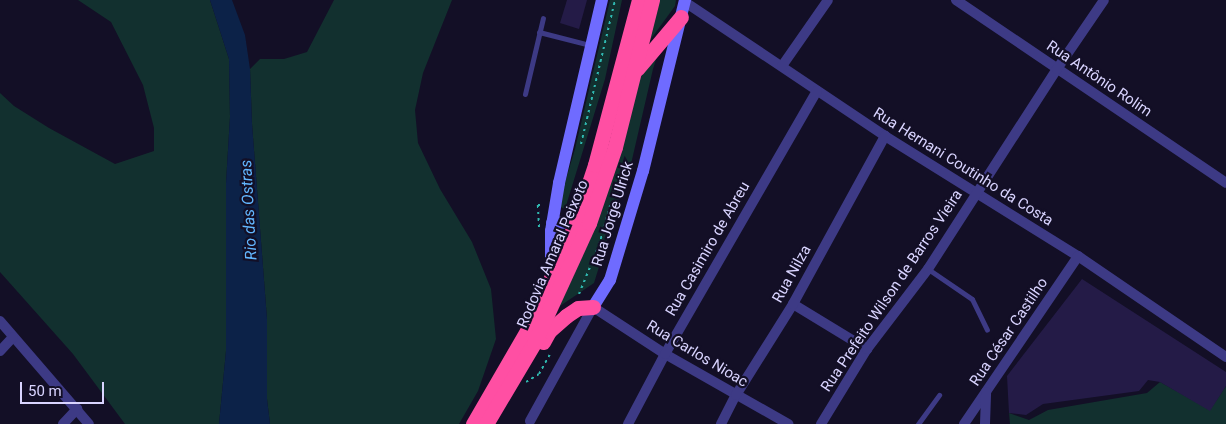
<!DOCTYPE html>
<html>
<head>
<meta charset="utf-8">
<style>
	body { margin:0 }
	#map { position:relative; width:1226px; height:424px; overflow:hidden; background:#130f26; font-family:Roboto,sans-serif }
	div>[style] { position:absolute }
	.green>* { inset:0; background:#12302f }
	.water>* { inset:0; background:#0c2248 }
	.building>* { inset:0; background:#241b47 }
	.path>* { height:2px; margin-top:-1px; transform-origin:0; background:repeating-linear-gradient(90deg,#2fb8b0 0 2.5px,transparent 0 6.5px) }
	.lane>* { height:5px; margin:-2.5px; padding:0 2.5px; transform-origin:2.5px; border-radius:2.5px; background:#3d3a85 }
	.street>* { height:10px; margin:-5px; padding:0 5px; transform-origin:5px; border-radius:5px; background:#3d3a85 }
	.secondary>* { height:12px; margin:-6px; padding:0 6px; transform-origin:6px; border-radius:6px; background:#6f6bff }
	.highway>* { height:15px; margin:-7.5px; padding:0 7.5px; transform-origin:7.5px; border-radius:7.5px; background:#ff4fa3 }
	span { translate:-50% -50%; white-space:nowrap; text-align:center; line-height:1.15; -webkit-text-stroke:4.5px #130f26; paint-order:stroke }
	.street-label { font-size:15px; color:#d9d4ff }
	.water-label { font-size:16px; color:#62b6ff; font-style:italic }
	.scale { position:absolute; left:20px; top:382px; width:84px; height:22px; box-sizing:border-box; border:2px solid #d9d4ff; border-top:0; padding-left:6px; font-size:15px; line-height:18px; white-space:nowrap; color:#d9d4ff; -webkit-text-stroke:4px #130f26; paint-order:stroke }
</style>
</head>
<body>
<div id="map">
	<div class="green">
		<i style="clip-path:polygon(78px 0,210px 0,229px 59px,230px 117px,226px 183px,226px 351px,219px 424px,125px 424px,73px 354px,0 272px,0 93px,14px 106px,49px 128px,115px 164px,154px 151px,154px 128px,143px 85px,111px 22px)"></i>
		<i style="clip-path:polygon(334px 0,452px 0,423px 73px,415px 110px,418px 143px,440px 189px,472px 242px,491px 289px,496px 339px,478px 391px,459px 424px,270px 424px,267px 399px,267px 319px,252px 124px,250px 69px,260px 59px,284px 59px,307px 52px)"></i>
		<i style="clip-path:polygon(610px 0,622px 0,605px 79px,565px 209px,558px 206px,575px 149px)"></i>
		<i style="clip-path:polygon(657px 0,676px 0,675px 6px,648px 43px)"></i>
		<i style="clip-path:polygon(659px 50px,653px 69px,631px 164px,594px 283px,557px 308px,640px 73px)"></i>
		<i style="clip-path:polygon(1160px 382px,1210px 410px,1226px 386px,1226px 424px,1010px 424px,1009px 413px,1029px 420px,1048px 410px,1147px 393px)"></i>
	</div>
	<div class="water">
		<i style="clip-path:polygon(210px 0,232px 0,245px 35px,250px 69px,252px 124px,267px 319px,267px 399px,270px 424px,219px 424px,226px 351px,226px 183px,230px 117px,229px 59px)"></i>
	</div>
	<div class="building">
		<i style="clip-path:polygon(567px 0,587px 0,579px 29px,560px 23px)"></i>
		<i style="clip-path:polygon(1082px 279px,1226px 372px,1226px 386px,1210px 411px,1160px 382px,1148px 380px,1139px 391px,1043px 404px,1026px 415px,1009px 413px,1007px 376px)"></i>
	</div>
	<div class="path">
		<i style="left:581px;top:144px;width:148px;rotate:-76.7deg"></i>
		<i style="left:539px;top:227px;width:22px;rotate:-93deg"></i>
		<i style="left:538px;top:205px;width:5px"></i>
		<i style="left:579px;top:294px;width:53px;rotate:-67.8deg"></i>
		<i style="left:599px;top:245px;width:41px;rotate:-74.2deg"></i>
		<i style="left:526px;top:382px;width:15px;rotate:-32deg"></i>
		<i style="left:539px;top:374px;width:25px;rotate:-61deg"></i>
	</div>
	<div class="lane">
		<i style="left:539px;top:32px;width:53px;rotate:14.3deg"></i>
		<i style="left:525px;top:94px;width:78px;rotate:-76.7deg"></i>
		<i style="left:928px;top:269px;width:53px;rotate:34.3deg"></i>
		<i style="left:972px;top:299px;width:34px;rotate:64deg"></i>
		<i style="left:918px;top:424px;width:36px;rotate:-54deg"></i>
	</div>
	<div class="street">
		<i style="left:956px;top:0;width:326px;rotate:34.1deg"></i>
		<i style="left:685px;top:2px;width:241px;rotate:33.8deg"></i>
		<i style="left:885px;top:136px;width:227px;rotate:31.9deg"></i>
		<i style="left:1078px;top:256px;width:179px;rotate:34.3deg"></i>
		<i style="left:782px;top:66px;width:80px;rotate:-55.1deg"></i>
		<i style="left:793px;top:304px;width:87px;rotate:31.3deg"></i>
		<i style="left:0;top:321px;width:136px;rotate:49.2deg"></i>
		<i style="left:0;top:351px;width:19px;rotate:-47deg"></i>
		<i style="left:530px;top:421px;width:130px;rotate:-61.1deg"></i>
		<i style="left:593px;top:307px;width:86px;rotate:33.1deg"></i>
		<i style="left:665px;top:354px;width:142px;rotate:29.6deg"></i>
		<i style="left:63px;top:424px;width:21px;rotate:-47deg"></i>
		<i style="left:628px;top:424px;width:79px;rotate:-62.1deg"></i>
		<i style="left:665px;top:354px;width:304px;rotate:-60deg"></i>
		<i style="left:721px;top:424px;width:33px;rotate:-63deg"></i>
		<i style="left:736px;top:395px;width:107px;rotate:-57.9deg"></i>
		<i style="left:793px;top:304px;width:192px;rotate:-61.3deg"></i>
		<i style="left:821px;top:424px;width:88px;rotate:-58.5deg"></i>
		<i style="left:867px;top:349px;width:101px;rotate:-52.7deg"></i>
		<i style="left:928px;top:269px;width:238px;rotate:-57.2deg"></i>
		<i style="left:1057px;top:69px;width:83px;rotate:-55.7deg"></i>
		<i style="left:964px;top:424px;width:203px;rotate:-55.8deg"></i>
		<i style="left:985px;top:424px;width:32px;rotate:-88deg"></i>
	</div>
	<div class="secondary">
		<i style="left:552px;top:223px;width:24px;rotate:-2deg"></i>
		<i style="left:551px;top:274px;width:43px;rotate:-90deg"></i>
		<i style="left:551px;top:231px;width:49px;rotate:-80.5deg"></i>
		<i style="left:559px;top:183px;width:188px;rotate:-76.8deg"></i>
		<i style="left:593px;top:307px;width:32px;rotate:-58deg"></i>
		<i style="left:610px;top:280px;width:114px;rotate:-73.2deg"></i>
		<i style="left:643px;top:171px;width:176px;rotate:-76.2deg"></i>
	</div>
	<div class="highway">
		<i style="left:637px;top:69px;width:68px;rotate:-49.8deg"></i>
		<i style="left:543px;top:342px;width:13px;rotate:-61deg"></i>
		<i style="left:549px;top:331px;width:23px;rotate:-41deg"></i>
		<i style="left:566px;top:316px;width:14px;rotate:-34deg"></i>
		<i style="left:578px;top:308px;width:15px;rotate:-4deg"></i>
		<i style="left:473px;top:424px;width:110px;rotate:-59.9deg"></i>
		<i style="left:528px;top:329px;width:117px;rotate:-65.8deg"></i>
		<i style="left:576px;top:222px;width:60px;rotate:-71.6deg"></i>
		<i style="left:595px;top:165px;width:171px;rotate:-75.1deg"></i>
		<i style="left:486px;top:424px;width:94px;rotate:-59.3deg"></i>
		<i style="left:534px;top:343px;width:132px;rotate:-65.4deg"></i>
		<i style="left:589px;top:223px;width:80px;rotate:-71.1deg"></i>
		<i style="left:615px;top:147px;width:152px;rotate:-75.9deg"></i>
	</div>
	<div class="street-label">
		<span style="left:1099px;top:79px;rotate:34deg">Rua Antônio Rolim</span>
		<span style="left:963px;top:167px;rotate:32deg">Rua Hernani Coutinho da Costa</span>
		<span style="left:613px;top:214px;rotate:-73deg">Rua Jorge Ulrick</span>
		<span style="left:708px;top:249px;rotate:-60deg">Rua Casimiro de Abreu</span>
		<span style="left:553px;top:254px;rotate:-67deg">Rodovia Amaral Peixoto</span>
		<span style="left:792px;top:274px;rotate:-61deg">Rua Nilza</span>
		<span style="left:892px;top:291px;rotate:-56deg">Rua Prefeito Wilson de Barros Vieira</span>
		<span style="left:1009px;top:332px;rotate:-56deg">Rua César Castilho</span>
		<span style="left:697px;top:354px;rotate:31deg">Rua Carlos Nioac</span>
	</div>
	<div class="water-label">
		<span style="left:249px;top:210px;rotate:-93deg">Rio das Ostras</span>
	</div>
	<div class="scale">50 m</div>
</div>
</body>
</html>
